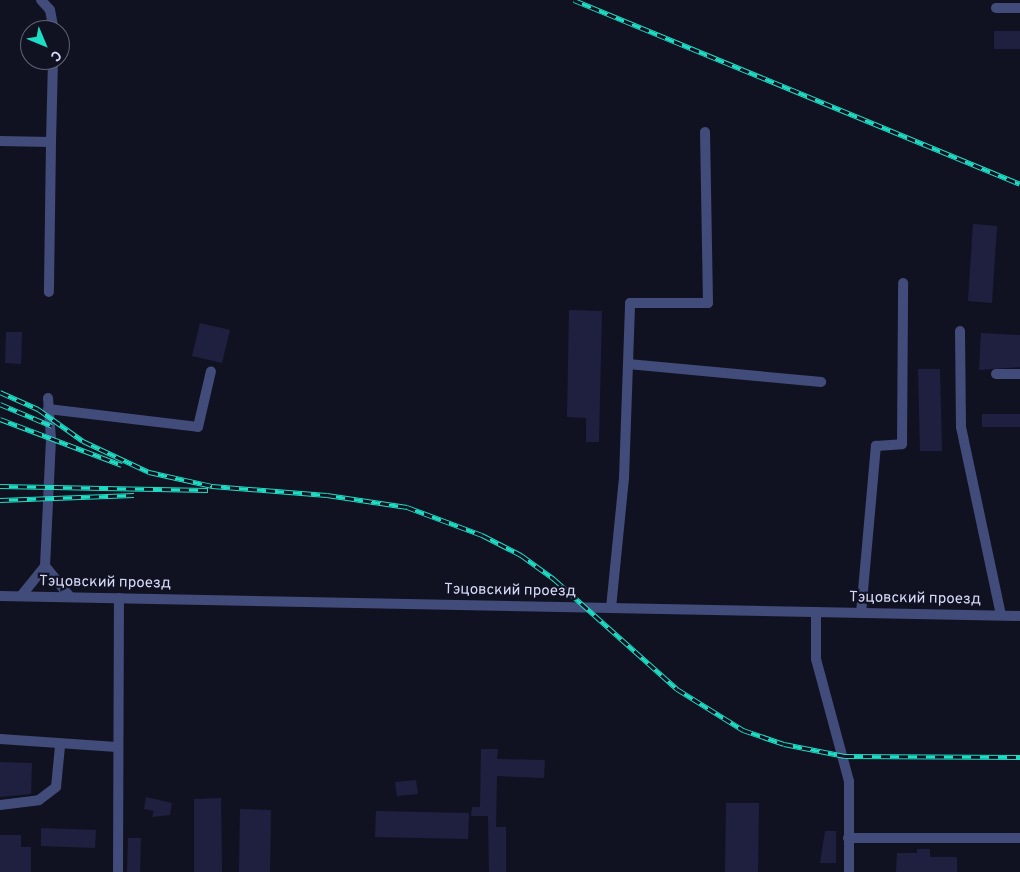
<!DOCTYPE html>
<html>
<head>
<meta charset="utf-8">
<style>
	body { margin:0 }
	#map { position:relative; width:1020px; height:872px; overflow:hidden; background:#111221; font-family:Overpass,sans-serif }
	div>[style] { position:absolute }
	.building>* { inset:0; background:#1f203f }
	.minor>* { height:10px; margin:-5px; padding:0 5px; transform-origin:5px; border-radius:5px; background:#424c7a }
	.rail>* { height:5px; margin-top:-2.5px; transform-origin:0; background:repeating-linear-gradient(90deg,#111221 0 9px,#1eddc5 0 18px); box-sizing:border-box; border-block:1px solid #1eddc5 }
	span { translate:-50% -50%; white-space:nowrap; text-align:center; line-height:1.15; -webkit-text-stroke:4.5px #111221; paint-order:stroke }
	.street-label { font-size:15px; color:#d6daf9 }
	.north { position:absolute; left:20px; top:20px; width:50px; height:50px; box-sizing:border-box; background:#111221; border:1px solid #606277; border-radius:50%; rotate:135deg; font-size:14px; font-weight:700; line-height:20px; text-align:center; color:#d6daf9 }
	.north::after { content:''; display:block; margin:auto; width:18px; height:22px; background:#1eddc5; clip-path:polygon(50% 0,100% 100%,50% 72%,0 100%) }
</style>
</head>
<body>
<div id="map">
	<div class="building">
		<i style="clip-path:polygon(994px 31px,1020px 31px,1020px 49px,994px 49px)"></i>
		<i style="clip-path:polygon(973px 224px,997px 226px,992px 303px,968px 301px)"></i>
		<i style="clip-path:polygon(569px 310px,602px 311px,599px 442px,586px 442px,586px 418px,567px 417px)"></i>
		<i style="clip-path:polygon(200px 323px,230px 330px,222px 363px,192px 356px)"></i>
		<i style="clip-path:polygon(6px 332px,22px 332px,21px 364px,5px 363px)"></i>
		<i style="clip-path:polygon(981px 333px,1020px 335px,1020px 367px,979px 370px)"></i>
		<i style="clip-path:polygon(918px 369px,940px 369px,942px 451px,920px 451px)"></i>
		<i style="clip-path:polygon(982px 414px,1020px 414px,1020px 427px,982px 427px)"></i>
		<i style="clip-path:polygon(481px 749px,498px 749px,497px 759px,545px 760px,544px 778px,497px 776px,496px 827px,506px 827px,506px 872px,489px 872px,488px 816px,471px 816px,472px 807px,480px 807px)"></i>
		<i style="clip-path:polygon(0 762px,32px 763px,31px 794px,0 797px)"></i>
		<i style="clip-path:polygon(416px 780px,418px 794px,397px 796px,395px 782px)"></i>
		<i style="clip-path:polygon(146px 797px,172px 803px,170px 815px,152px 817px,154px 811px,144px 809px)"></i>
		<i style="clip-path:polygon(221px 798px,222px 872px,194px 872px,194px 799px)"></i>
		<i style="clip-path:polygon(726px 803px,759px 803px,758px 872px,725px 872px)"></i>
		<i style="clip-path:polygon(240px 809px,271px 810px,270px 872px,239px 872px)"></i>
		<i style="clip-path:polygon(376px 811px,469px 813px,468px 839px,375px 837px)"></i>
		<i style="clip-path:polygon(41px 828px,96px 830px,95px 848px,41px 846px)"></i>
		<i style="clip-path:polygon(825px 831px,836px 831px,836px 863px,820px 863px)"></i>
		<i style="clip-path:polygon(0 835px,21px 835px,21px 847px,31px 847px,31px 872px,0 872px)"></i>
		<i style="clip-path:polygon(128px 838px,141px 838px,140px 872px,127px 872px)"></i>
		<i style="clip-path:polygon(917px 849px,930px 849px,930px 857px,957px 857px,957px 872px,896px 872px,897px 853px,917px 853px)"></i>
	</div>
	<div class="minor">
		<i style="left:41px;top:0;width:13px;rotate:48deg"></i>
		<i style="left:50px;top:10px;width:20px;rotate:79deg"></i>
		<i style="left:996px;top:8px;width:24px"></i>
		<i style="left:0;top:141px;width:51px;rotate:1.1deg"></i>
		<i style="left:51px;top:142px;width:150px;rotate:90.8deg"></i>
		<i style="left:51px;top:142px;width:82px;rotate:-88.6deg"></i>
		<i style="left:960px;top:331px;width:96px;rotate:89.4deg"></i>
		<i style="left:961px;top:427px;width:192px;rotate:78deg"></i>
		<i style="left:628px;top:364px;width:194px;rotate:5.3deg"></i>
		<i style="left:996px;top:374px;width:24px"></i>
		<i style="left:48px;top:409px;width:151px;rotate:6.8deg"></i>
		<i style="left:198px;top:427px;width:57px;rotate:-76.9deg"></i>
		<i style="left:45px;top:566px;width:40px;rotate:51deg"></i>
		<i style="left:0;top:596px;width:1020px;rotate:1.12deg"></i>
		<i style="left:21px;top:596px;width:38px;rotate:-51deg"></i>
		<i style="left:45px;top:566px;width:127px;rotate:-87.3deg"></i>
		<i style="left:51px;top:439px;width:41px;rotate:-94.2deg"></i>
		<i style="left:611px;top:608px;width:131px;rotate:-84.3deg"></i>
		<i style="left:624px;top:478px;width:175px;rotate:-88deg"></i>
		<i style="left:630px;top:303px;width:78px"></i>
		<i style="left:708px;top:303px;width:171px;rotate:-91deg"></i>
		<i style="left:816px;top:612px;width:47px;rotate:90deg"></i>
		<i style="left:816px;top:659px;width:126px;rotate:74.9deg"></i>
		<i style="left:849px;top:781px;width:91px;rotate:90deg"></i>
		<i style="left:861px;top:613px;width:168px;rotate:-84.9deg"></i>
		<i style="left:876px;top:446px;width:26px;rotate:-4deg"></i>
		<i style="left:902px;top:444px;width:161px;rotate:-89.6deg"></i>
		<i style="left:0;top:739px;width:117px;rotate:3.9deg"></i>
		<i style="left:0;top:805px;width:39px;rotate:-7deg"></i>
		<i style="left:39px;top:800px;width:21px;rotate:-37deg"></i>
		<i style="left:56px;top:787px;width:41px;rotate:-84.4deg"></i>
		<i style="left:848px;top:838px;width:172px"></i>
		<i style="left:118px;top:872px;width:274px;rotate:-89.8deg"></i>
	</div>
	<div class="rail">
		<i style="left:574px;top:0;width:482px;rotate:22.4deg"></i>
		<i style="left:0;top:392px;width:42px;rotate:24.1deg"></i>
		<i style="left:38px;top:409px;width:55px;rotate:35.4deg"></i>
		<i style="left:83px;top:441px;width:73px;rotate:25.2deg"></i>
		<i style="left:149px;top:472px;width:65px;rotate:12.5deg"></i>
		<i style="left:212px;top:486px;width:115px;rotate:4.5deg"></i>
		<i style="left:327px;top:495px;width:81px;rotate:8.5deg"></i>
		<i style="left:407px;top:507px;width:80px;rotate:20.5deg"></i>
		<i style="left:482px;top:535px;width:44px;rotate:27.1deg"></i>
		<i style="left:521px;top:555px;width:41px;rotate:36deg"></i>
		<i style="left:554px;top:579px;width:165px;rotate:41.8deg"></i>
		<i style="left:677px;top:689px;width:78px;rotate:31.8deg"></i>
		<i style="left:743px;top:730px;width:43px;rotate:18.9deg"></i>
		<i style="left:784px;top:744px;width:62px;rotate:11.1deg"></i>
		<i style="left:845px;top:756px;width:175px;rotate:0.3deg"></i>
		<i style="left:0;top:404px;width:56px;rotate:22.9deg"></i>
		<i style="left:0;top:419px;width:130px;rotate:20.7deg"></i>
		<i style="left:0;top:486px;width:208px;rotate:1.1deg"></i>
		<i style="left:0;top:500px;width:134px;rotate:-2.1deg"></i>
	</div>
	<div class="street-label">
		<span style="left:105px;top:583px;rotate:1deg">Тэцовский проезд</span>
		<span style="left:510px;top:591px;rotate:1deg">Тэцовский проезд</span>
		<span style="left:915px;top:599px;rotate:1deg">Тэцовский проезд</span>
	</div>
	<div class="north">С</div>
</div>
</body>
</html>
